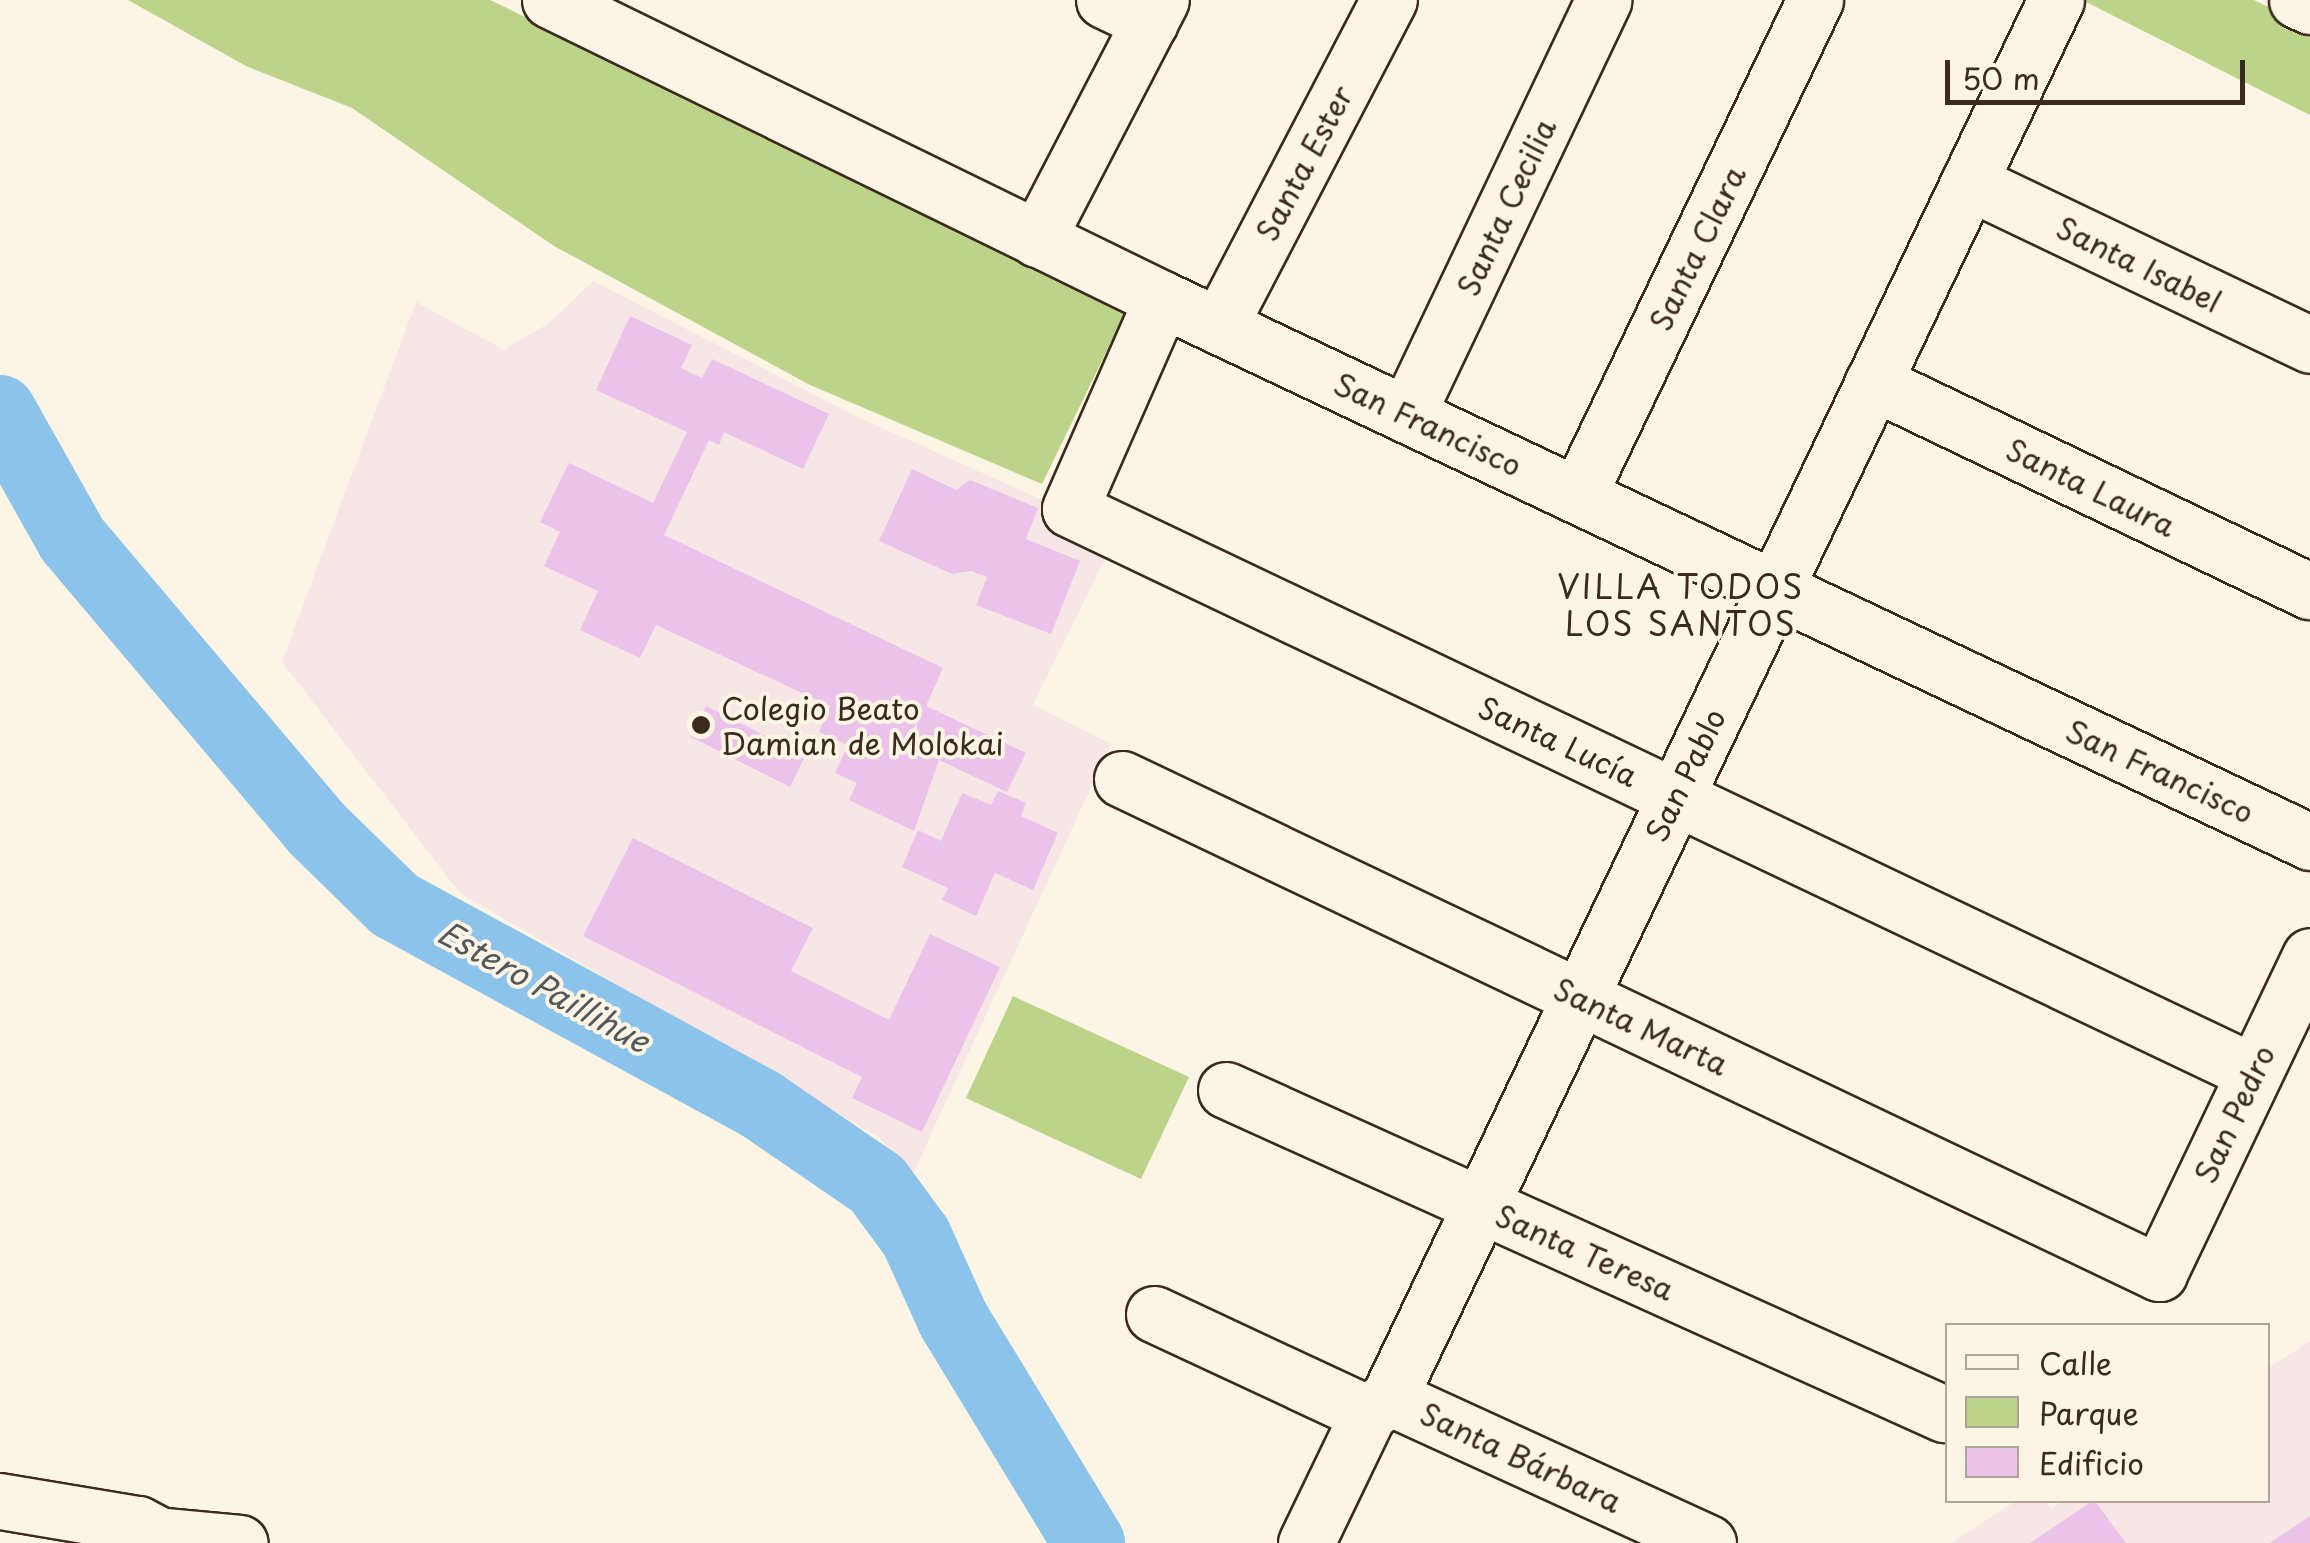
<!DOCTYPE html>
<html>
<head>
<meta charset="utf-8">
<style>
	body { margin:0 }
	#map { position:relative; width:2310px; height:1543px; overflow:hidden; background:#fcf5e5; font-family:"Playpen Sans",sans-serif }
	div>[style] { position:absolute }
	.built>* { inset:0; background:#f7e6e6 }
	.green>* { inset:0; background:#bcd38a }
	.river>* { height:72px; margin:-36px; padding:0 36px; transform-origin:36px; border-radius:36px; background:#8cc3ea }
	.building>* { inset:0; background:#ebc2ea }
	.roads { filter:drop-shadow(2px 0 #3b2a1e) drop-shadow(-2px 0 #3b2a1e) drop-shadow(0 2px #3b2a1e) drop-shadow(0 -2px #3b2a1e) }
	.minor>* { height:55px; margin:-27.5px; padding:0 27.5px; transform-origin:27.5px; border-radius:27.5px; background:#fcf5e5 }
	.dots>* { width:28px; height:28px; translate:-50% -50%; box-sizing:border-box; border:5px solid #fcf5e5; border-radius:50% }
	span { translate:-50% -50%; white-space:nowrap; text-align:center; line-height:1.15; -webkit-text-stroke:8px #fcf5e5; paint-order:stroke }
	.street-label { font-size:30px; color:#3b2a1e }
	.poi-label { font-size:30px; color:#3b2a1e }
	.left { translate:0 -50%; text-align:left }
	.neighbourhood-label { font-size:32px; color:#3b2a1e; letter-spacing:2.5px }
	.water-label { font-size:32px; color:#53585b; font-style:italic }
	.legend { position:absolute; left:1945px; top:1323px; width:325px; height:180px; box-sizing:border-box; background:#fcf5e5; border:2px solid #afa495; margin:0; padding:12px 18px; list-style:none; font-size:30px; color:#3b2a1e }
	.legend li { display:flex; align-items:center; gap:20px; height:50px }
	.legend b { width:50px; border:2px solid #afa495 }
	.scale { position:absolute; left:1945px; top:60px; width:300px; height:45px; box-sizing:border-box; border:5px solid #3b2a1e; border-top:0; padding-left:12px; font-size:30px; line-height:35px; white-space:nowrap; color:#3b2a1e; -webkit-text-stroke:8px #fcf5e5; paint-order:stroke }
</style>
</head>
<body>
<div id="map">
	<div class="built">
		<i style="clip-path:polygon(593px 281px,860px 418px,1047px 502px,1105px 559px,1033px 705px,1111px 744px,910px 1180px,880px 1138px,460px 893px,282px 662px,416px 302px,504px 350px,549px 323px)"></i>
		<i style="clip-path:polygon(2310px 1341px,2310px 1543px,1951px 1543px,2016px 1501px,2045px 1501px,2051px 1509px,2065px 1500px,2268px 1500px,2268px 1368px)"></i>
	</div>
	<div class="green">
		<i style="clip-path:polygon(128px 0,490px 0,1128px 307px,1042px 484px,810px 385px,554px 246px,352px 108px,246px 66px)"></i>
		<i style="clip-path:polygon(2082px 0,2254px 0,2310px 27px,2310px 115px)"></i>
		<i style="clip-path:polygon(1013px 996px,1189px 1077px,1141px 1179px,966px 1098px)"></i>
	</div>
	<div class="river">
		<i style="left:0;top:411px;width:147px;rotate:60.6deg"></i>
		<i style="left:72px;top:539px;width:380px;rotate:49.8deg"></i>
		<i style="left:317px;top:829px;width:109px;rotate:44.3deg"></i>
		<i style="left:395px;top:905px;width:416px;rotate:28.6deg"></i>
		<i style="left:760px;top:1104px;width:142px;rotate:34.4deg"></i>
		<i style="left:877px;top:1184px;width:66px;rotate:53.7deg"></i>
		<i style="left:916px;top:1237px;width:90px;rotate:65.7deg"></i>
		<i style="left:953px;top:1319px;width:262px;rotate:58.7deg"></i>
	</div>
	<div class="building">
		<i style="clip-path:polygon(630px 316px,692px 345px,681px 368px,702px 378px,712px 359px,829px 414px,803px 469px,724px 432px,719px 445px,709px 440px,664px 535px,943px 668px,926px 706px,1026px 753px,1007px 792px,939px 760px,914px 831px,849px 800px,857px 783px,835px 773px,848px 745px,819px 732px,830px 706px,656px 625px,640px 658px,580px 630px,598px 591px,544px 566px,560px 532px,540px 522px,569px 463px,653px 503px,687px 432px,596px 390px)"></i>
		<i style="clip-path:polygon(912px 469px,956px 490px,970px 480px,1038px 508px,1026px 539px,1080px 561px,1051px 634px,976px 605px,987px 577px,971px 571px,952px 574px,879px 541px)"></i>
		<i style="clip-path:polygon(706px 706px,805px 756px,790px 787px,691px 737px)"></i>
		<i style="clip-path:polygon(998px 791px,1026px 803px,1021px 816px,1058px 833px,1033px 890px,995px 873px,976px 916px,942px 900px,948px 888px,902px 867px,918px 830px,941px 841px,962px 793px,991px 805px)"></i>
		<i style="clip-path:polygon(633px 838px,813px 928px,791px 971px,889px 1020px,930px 934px,1000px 967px,922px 1132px,852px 1098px,862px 1077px,583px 936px)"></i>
		<i style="clip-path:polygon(2094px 1500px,2126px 1543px,2030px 1543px)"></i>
		<i style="clip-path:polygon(2310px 1516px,2310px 1543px,2270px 1543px)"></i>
	</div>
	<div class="roads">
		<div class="minor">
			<i style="left:550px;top:0;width:681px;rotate:26.04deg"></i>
			<i style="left:1162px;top:299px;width:1270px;rotate:25.31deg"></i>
			<i style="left:1104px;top:0;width:51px;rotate:25.6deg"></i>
			<i style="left:2297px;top:0;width:14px;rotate:25deg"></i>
			<i style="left:1969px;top:182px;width:378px;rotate:25.5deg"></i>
			<i style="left:1037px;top:239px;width:269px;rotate:-62.6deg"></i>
			<i style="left:1162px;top:299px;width:229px;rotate:113.7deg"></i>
			<i style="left:1070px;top:509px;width:1310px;rotate:25.45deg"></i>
			<i style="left:1219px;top:326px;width:368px;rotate:-62.5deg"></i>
			<i style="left:1873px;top:382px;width:484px;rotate:25.6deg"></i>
			<i style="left:1407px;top:414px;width:458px;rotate:-64.6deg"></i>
			<i style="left:1578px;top:495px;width:549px;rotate:-64.42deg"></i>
			<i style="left:1122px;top:779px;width:1149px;rotate:25.47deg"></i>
			<i style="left:2159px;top:1273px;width:351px;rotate:-64.5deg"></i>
			<i style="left:1226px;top:1090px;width:788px;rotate:24.29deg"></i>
			<i style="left:1154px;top:1314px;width:236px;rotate:25deg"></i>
			<i style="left:1389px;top:1397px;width:351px;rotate:24.6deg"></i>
			<i style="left:0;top:1501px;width:140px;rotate:9.5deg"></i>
			<i style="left:138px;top:1524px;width:41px;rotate:27.8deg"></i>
			<i style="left:167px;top:1536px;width:73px;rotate:5.5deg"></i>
			<i style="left:1306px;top:1543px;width:143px;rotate:-64.3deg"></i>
			<i style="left:1368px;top:1414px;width:27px;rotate:-39deg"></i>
			<i style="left:1389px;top:1397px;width:1548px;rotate:-64.48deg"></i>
		</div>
	</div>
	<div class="dots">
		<i style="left:701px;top:725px;background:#3b2a1e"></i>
	</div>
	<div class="street-label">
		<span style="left:1304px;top:163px;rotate:-62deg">Santa Ester</span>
		<span style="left:1506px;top:207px;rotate:-65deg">Santa Cecilia</span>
		<span style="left:1697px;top:248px;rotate:-64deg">Santa Clara</span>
		<span style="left:2139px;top:264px;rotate:26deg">Santa Isabel</span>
		<span style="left:1428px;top:424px;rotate:25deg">San Francisco</span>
		<span style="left:2091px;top:487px;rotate:26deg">Santa Laura</span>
		<span style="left:1558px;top:741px;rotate:25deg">Santa Lucía</span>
		<span style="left:2160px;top:771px;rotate:25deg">San Francisco</span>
		<span style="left:1685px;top:775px;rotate:-64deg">San Pablo</span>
		<span style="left:1641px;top:1026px;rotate:25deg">Santa Marta</span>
		<span style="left:2234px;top:1114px;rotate:-65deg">San Pedro</span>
		<span style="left:1585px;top:1252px;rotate:24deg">Santa Teresa</span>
		<span style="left:1521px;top:1457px;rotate:25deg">Santa Bárbara</span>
	</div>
	<div class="poi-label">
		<span class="left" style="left:721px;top:725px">Colegio Beato<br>Damian de Molokai</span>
	</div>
	<div class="neighbourhood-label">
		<span style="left:1681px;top:605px">VILLA TODOS<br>LOS SANTOS</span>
	</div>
	<div class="water-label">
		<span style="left:544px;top:986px;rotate:29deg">Estero Paillihue</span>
	</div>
	<ul class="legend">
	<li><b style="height:12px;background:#fcf5e5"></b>Calle</li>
	<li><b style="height:28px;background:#bcd38a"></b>Parque</li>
	<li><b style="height:28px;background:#ebc2ea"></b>Edificio</li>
	</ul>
	<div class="scale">50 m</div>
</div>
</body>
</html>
